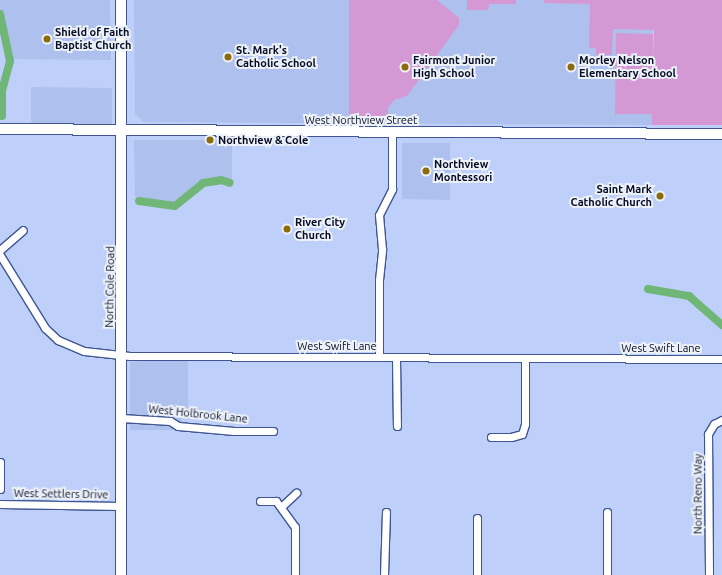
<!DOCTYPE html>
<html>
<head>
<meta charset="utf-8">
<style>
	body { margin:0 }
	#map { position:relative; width:722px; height:575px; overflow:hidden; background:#bed0fa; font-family:Ubuntu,sans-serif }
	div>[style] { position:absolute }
	.built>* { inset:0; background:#aec0ee }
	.green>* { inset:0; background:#d499d4 }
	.canal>* { height:8px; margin:-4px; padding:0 4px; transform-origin:4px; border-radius:4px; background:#6fb677 }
	.roads { filter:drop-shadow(1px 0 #3f5693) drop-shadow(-1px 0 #3f5693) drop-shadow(0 1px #3f5693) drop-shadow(0 -1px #3f5693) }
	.street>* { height:7px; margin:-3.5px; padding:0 3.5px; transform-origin:3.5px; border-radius:3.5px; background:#fff }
	.secondary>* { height:10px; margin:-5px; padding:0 5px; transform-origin:5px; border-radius:5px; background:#fff }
	.dots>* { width:11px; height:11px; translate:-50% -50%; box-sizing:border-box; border:2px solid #edf1f8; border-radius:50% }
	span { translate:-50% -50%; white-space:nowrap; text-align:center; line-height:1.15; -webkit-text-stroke:4px #edf1f8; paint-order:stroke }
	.poi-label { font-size:11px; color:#050c24; font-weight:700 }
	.left { translate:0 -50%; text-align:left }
	.right { translate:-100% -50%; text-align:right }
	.street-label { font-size:11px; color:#050c24 }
</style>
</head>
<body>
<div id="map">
	<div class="built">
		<i style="clip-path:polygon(0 0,110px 0,111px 60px,7px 59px,0 21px)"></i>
		<i style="clip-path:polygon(134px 0,653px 0,652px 125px,143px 122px,135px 114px)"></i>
		<i style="clip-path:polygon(31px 87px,112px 88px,112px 124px,31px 124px)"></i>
		<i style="clip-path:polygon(134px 140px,232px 140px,232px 181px,222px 177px,195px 185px,172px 206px,135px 197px)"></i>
		<i style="clip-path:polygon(402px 143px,450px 143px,450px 200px,402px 199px)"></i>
		<i style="clip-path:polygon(161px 359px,188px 360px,188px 414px,182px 414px,182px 430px,130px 430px,130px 362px)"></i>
	</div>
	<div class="green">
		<i style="clip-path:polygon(349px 0,437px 0,459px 18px,459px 25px,407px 96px,394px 100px,388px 108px,388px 120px,349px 120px)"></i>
		<i style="clip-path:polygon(467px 0,516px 0,516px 4px,489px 4px,488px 10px,467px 10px)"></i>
		<i style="clip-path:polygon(544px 0,722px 0,722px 125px,652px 125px,652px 114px,615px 114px,616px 33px,653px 34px,653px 61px,654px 30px,613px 29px,612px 55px,596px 55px,596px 48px,589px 48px,590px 4px,544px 3px)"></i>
	</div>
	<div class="canal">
		<i style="left:0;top:14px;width:48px;rotate:78deg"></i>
		<i style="left:10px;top:61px;width:31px;rotate:105deg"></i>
		<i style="left:2px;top:91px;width:25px;rotate:90deg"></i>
		<i style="left:139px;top:201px;width:36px;rotate:8deg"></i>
		<i style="left:175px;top:206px;width:36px;rotate:-39deg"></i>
		<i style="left:203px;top:183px;width:18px;rotate:-9deg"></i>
		<i style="left:221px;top:180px;width:9px;rotate:18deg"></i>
		<i style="left:648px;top:289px;width:42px;rotate:9.7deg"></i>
		<i style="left:689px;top:296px;width:44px;rotate:41.3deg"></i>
	</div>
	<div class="roads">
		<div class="street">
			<i style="left:0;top:250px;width:30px;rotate:-41deg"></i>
			<i style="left:0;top:255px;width:86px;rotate:58.3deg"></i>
			<i style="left:45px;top:328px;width:18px;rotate:43deg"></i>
			<i style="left:58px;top:340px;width:28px;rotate:23deg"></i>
			<i style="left:84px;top:351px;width:46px;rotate:6.2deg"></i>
			<i style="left:130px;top:356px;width:592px;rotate:0.29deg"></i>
			<i style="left:379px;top:357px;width:77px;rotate:-90deg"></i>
			<i style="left:379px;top:280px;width:31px;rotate:-84deg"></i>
			<i style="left:382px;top:249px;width:34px;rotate:-95deg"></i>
			<i style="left:379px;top:215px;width:29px;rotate:-63deg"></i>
			<i style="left:392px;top:189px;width:56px;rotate:-90deg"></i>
			<i style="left:396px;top:357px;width:69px;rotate:89.2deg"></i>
			<i style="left:121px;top:418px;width:49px;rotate:3.5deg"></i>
			<i style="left:170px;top:421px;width:9px;rotate:32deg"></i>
			<i style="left:178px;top:426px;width:56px;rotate:5.1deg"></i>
			<i style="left:234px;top:431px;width:39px"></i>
			<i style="left:491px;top:437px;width:20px"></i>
			<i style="left:511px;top:437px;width:11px;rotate:-15deg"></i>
			<i style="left:522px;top:434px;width:10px;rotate:-73deg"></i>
			<i style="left:525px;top:424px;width:66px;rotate:-90deg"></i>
			<i style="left:0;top:462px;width:27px;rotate:90deg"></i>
			<i style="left:260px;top:501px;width:16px"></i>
			<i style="left:276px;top:501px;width:32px;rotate:54deg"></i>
			<i style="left:295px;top:527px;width:48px;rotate:90deg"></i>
			<i style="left:0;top:504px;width:121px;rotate:0.9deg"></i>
			<i style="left:281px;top:507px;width:21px;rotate:-43deg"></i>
			<i style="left:607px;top:512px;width:63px;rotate:90deg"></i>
			<i style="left:477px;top:518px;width:57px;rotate:90deg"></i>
			<i style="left:384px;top:575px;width:63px;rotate:-88.2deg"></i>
			<i style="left:709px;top:575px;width:141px;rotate:-90.4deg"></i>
			<i style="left:708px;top:434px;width:12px;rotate:-59deg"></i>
			<i style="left:714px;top:424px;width:9px;rotate:-27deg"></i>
		</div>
		<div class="secondary">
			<i style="left:0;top:129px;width:722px;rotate:0.4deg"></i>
			<i style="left:121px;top:575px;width:575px;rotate:-90deg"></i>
		</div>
	</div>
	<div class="dots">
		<i style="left:47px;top:39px;background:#8b6b0c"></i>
		<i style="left:228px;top:57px;background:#8b6b0c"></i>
		<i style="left:405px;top:67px;background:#8b6b0c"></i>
		<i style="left:571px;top:67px;background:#8b6b0c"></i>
		<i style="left:210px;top:140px;background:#8b6b0c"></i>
		<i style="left:426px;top:171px;background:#8b6b0c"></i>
		<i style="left:660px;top:196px;background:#8b6b0c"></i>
		<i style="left:287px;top:229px;background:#8b6b0c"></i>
	</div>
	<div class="poi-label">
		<span class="left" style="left:55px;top:39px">Shield of Faith<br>Baptist Church</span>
		<span class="left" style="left:236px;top:57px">St. Mark's<br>Catholic School</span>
		<span class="left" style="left:413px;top:67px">Fairmont Junior<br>High School</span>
		<span class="left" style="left:579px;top:67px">Morley Nelson<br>Elementary School</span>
		<span class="left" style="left:218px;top:140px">Northview &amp; Cole</span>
		<span class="left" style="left:434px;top:171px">Northview<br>Montessori</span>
		<span class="right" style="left:652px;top:196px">Saint Mark<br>Catholic Church</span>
		<span class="left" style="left:295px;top:229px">River City<br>Church</span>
	</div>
	<div class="street-label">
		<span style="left:361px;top:120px">West Northview Street</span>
		<span style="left:110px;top:287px;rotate:-89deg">North Cole Road</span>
		<span style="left:337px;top:346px">West Swift Lane</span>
		<span style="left:661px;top:348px">West Swift Lane</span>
		<span style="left:198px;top:414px;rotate:6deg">West Holbrook Lane</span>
		<span style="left:61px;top:494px;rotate:1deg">West Settlers Drive</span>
		<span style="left:698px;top:494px;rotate:-90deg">North Reno Way</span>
	</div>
</div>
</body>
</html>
